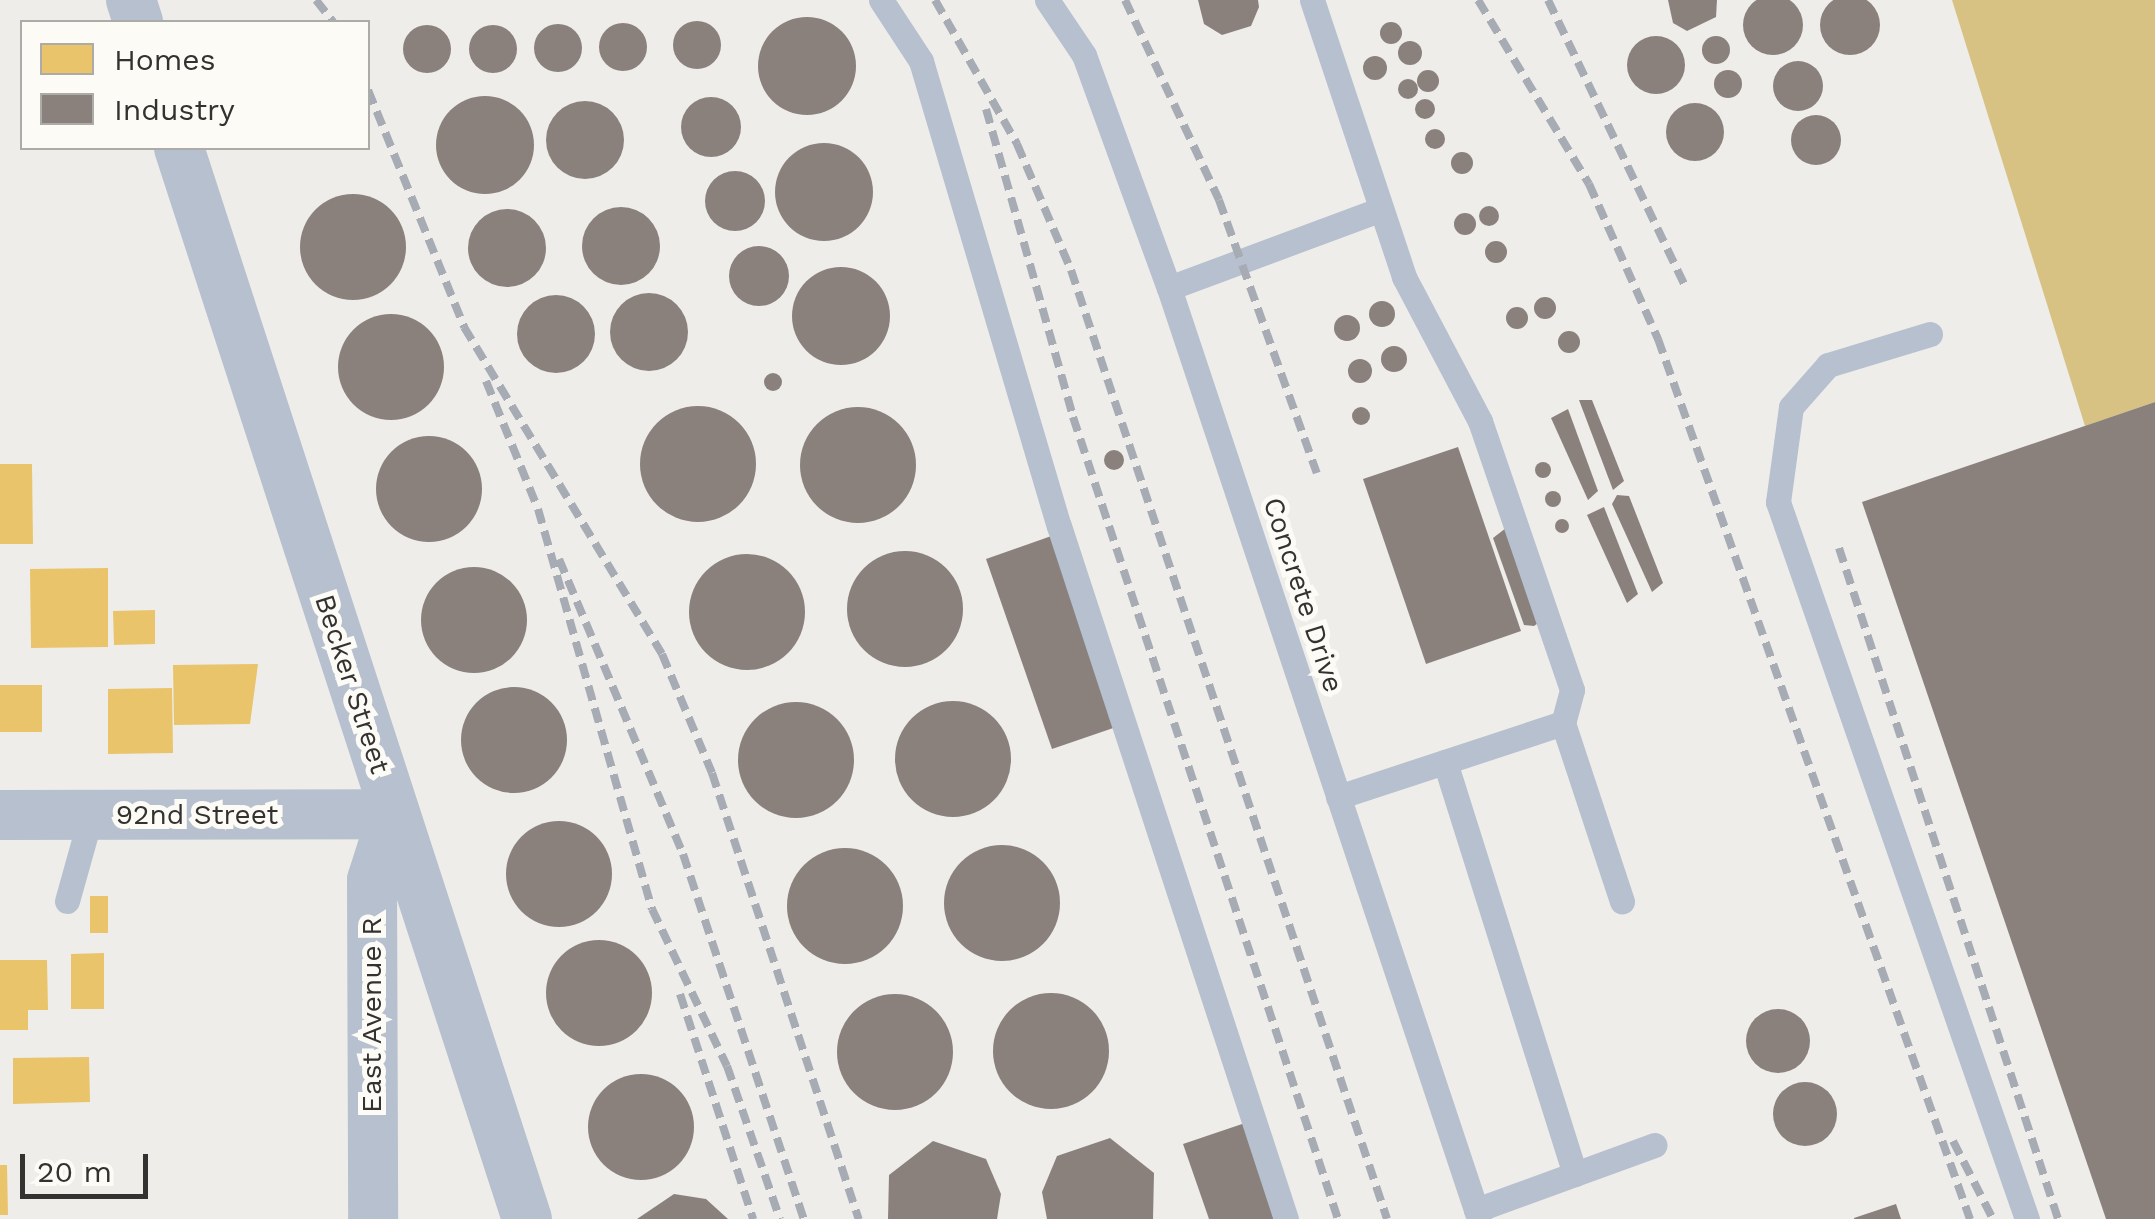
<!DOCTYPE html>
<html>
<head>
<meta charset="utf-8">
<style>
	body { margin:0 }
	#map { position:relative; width:2155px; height:1219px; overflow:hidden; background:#eeedea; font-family:"Work Sans",sans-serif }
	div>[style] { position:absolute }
	.water>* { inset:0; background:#d7c284 }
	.homes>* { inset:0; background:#e9c46a }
	.industry>* { inset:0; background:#8a817c }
	.round { border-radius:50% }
	.service>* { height:25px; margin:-12.5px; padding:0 12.5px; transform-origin:12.5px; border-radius:12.5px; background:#b7c0ce }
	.minor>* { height:50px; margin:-25px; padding:0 25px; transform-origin:25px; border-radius:25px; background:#b7c0ce }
	.rail>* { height:8px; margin-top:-4px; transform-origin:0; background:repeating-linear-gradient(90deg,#a7acb4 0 15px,transparent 0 23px) }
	span { translate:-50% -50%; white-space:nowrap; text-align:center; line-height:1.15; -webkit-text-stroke:10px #fdfbf6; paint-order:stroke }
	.street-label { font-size:28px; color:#333230 }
	.legend { position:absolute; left:20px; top:20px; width:350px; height:130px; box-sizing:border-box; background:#fdfbf6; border:2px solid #acaba7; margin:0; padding:12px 18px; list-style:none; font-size:30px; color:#333230 }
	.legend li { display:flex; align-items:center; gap:20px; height:50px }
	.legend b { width:50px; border:2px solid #acaba7 }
	.scale { position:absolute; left:20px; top:1154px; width:128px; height:45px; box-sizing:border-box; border:5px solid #333230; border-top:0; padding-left:12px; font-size:30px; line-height:35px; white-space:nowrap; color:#333230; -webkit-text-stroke:8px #fdfbf6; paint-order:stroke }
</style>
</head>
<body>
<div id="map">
	<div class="water">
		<i style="clip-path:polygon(1952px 0,2155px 0,2155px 402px,2085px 426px)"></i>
	</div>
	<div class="homes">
		<i style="clip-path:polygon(0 464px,32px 464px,33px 544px,0 544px)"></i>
		<i style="clip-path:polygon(108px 568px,108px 647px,31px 648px,30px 569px)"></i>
		<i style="clip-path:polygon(155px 610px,155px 644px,114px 645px,113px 611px)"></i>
		<i style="clip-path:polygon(258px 664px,250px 724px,174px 725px,173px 665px)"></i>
		<i style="clip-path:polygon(0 685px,42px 685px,42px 732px,0 732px)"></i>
		<i style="clip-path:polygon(172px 688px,173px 753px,108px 754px,108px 689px)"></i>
		<i style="clip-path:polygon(90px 896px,108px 896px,108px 933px,90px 933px)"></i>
		<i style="clip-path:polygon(104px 953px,104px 1009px,71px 1009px,71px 954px)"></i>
		<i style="clip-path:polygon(0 960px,47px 960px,48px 1010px,28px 1010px,28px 1030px,0 1030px)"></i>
		<i style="clip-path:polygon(89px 1057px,90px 1102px,13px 1104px,13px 1058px)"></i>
		<i style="clip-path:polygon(0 1165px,7px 1165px,8px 1215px,0 1215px)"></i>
	</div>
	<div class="industry">
		<i class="round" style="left:1743px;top:-5px;width:60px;height:60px"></i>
		<i class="round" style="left:1820px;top:-5px;width:60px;height:60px"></i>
		<i style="clip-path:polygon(1198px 0,1258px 0,1259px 7px,1251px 26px,1222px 35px,1204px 24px)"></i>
		<i style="clip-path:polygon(1668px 0,1717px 0,1716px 17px,1687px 31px,1673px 23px)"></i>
		<i class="round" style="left:758px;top:17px;width:98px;height:98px"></i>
		<i class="round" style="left:673px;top:21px;width:48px;height:48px"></i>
		<i class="round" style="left:1380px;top:22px;width:22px;height:22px"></i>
		<i class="round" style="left:599px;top:23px;width:48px;height:48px"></i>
		<i class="round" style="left:534px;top:24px;width:48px;height:48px"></i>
		<i class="round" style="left:469px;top:25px;width:48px;height:48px"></i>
		<i class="round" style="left:403px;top:25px;width:48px;height:48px"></i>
		<i class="round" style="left:1627px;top:36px;width:58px;height:58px"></i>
		<i class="round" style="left:1702px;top:36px;width:28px;height:28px"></i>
		<i class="round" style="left:1398px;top:41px;width:24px;height:24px"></i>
		<i class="round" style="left:1363px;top:56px;width:24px;height:24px"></i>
		<i class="round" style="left:1773px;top:61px;width:50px;height:50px"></i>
		<i class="round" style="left:1417px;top:70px;width:22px;height:22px"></i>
		<i class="round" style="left:1714px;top:70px;width:28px;height:28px"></i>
		<i class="round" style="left:1398px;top:79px;width:20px;height:20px"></i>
		<i class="round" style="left:436px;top:96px;width:98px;height:98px"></i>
		<i class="round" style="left:681px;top:97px;width:60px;height:60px"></i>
		<i class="round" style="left:1415px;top:99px;width:20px;height:20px"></i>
		<i class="round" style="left:546px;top:101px;width:78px;height:78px"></i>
		<i class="round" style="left:1666px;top:103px;width:58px;height:58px"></i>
		<i class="round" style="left:1791px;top:115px;width:50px;height:50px"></i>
		<i class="round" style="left:1425px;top:129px;width:20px;height:20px"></i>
		<i class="round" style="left:775px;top:143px;width:98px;height:98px"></i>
		<i class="round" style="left:1451px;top:152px;width:22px;height:22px"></i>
		<i class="round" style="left:705px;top:171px;width:60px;height:60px"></i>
		<i class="round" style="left:300px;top:194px;width:106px;height:106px"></i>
		<i class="round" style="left:1479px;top:206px;width:20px;height:20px"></i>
		<i class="round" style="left:582px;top:207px;width:78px;height:78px"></i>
		<i class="round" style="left:468px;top:209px;width:78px;height:78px"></i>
		<i class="round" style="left:1454px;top:213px;width:22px;height:22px"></i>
		<i class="round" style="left:1485px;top:241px;width:22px;height:22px"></i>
		<i class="round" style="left:729px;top:246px;width:60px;height:60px"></i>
		<i class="round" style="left:792px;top:267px;width:98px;height:98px"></i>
		<i class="round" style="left:610px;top:293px;width:78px;height:78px"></i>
		<i class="round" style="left:517px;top:295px;width:78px;height:78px"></i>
		<i class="round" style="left:1534px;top:297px;width:22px;height:22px"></i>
		<i class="round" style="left:1369px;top:301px;width:26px;height:26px"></i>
		<i class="round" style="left:1506px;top:307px;width:22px;height:22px"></i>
		<i class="round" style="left:338px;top:314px;width:106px;height:106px"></i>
		<i class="round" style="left:1334px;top:315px;width:26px;height:26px"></i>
		<i class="round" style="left:1558px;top:331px;width:22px;height:22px"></i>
		<i class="round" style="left:1381px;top:346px;width:26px;height:26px"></i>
		<i class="round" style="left:1348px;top:359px;width:24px;height:24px"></i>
		<i class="round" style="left:764px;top:373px;width:18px;height:18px"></i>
		<i style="clip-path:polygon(1579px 400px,1592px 400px,1624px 481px,1613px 490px)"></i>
		<i style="clip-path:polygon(2155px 402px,2155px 1219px,2106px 1219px,1862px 502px)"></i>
		<i class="round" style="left:640px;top:406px;width:116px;height:116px"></i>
		<i class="round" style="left:1352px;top:407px;width:18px;height:18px"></i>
		<i class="round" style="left:800px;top:407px;width:116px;height:116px"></i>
		<i style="clip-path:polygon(1568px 409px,1598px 491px,1588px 500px,1551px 418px)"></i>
		<i class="round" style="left:376px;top:436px;width:106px;height:106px"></i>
		<i style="clip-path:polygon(1458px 447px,1521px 631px,1426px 664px,1363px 479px)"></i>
		<i class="round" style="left:1104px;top:450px;width:20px;height:20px"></i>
		<i class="round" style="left:1535px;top:462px;width:16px;height:16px"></i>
		<i class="round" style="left:1545px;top:491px;width:16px;height:16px"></i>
		<i style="clip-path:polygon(1617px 495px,1629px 496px,1663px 583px,1652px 592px,1612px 504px)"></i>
		<i style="clip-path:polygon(1604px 507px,1638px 594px,1627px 603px,1587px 515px)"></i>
		<i class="round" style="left:1555px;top:519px;width:14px;height:14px"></i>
		<i style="clip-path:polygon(1506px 528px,1541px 621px,1534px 626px,1524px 625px,1493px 538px)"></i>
		<i style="clip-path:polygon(1057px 534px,1122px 725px,1052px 749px,986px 559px)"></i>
		<i class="round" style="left:847px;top:551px;width:116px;height:116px"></i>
		<i class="round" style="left:689px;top:554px;width:116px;height:116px"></i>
		<i class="round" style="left:421px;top:567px;width:106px;height:106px"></i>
		<i class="round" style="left:461px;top:687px;width:106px;height:106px"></i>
		<i class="round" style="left:895px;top:701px;width:116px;height:116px"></i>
		<i class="round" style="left:738px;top:702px;width:116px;height:116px"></i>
		<i class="round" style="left:506px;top:821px;width:106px;height:106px"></i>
		<i class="round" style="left:944px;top:845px;width:116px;height:116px"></i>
		<i class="round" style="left:787px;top:848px;width:116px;height:116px"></i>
		<i class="round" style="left:546px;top:940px;width:106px;height:106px"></i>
		<i class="round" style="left:993px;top:993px;width:116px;height:116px"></i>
		<i class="round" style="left:837px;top:994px;width:116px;height:116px"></i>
		<i class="round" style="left:1746px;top:1009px;width:64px;height:64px"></i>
		<i class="round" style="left:588px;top:1074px;width:106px;height:106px"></i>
		<i class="round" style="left:1773px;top:1082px;width:64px;height:64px"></i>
		<i style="clip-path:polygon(1248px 1122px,1281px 1219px,1209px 1219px,1183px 1144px)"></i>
		<i style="clip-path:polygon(1110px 1138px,1154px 1173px,1153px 1219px,1047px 1219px,1042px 1192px,1057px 1156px)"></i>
		<i style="clip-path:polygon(933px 1141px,986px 1159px,1001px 1194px,997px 1219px,888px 1219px,889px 1175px)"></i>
		<i style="clip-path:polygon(674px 1194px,706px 1199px,728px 1219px,637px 1219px)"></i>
		<i style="clip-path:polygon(1896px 1204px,1901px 1219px,1854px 1219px,1854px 1218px)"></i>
	</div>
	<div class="service">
		<i style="left:881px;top:0;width:73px;rotate:56.7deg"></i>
		<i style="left:921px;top:61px;width:485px;rotate:73.5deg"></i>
		<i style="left:1059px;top:526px;width:729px;rotate:71.86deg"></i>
		<i style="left:1047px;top:0;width:66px;rotate:56.1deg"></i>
		<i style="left:1084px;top:55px;width:248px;rotate:70deg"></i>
		<i style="left:1169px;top:288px;width:981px;rotate:71.58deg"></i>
		<i style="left:1312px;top:0;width:292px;rotate:71.6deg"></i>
		<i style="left:1404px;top:277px;width:163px;rotate:62.2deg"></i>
		<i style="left:1480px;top:421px;width:284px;rotate:71.1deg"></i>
		<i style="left:1572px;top:690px;width:34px;rotate:105deg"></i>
		<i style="left:1563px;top:723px;width:188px;rotate:71.7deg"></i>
		<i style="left:1169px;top:288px;width:226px;rotate:-20.4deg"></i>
		<i style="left:1930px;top:334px;width:107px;rotate:163.1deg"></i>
		<i style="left:1828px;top:365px;width:56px;rotate:131.4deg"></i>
		<i style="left:1791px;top:407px;width:96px;rotate:97.8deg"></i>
		<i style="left:1778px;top:502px;width:759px;rotate:70.85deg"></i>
		<i style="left:1445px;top:762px;width:432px;rotate:72.5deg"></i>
		<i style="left:1338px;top:797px;width:237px;rotate:-18.2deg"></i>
		<i style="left:67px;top:901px;width:89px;rotate:-74.4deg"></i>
		<i style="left:1476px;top:1210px;width:190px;rotate:-20deg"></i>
	</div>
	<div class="minor">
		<i style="left:131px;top:0;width:23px;rotate:72deg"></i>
		<i style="left:179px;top:148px;width:1126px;rotate:72deg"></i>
		<i style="left:0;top:815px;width:393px;rotate:-0.1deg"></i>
		<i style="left:393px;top:814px;width:69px;rotate:107.7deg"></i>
		<i style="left:372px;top:880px;width:339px;rotate:89.8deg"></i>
	</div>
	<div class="rail">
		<i style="left:316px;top:0;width:28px;rotate:52deg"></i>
		<i style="left:935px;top:0;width:166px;rotate:60.3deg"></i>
		<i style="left:1017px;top:144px;width:137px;rotate:66.8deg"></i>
		<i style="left:1071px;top:270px;width:1000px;rotate:71.58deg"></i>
		<i style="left:1125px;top:0;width:221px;rotate:64.8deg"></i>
		<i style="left:1219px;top:200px;width:290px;rotate:70.3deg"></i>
		<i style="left:1478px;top:0;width:215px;rotate:58.9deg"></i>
		<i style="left:1589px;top:184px;width:170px;rotate:66deg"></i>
		<i style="left:1658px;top:339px;width:934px;rotate:70.48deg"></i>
		<i style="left:1548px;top:0;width:315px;rotate:64.4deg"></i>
		<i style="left:368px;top:90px;width:256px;rotate:67.9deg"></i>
		<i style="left:464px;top:327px;width:382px;rotate:58.8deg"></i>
		<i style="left:662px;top:654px;width:129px;rotate:67.2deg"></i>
		<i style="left:712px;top:773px;width:470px;rotate:71.8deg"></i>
		<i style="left:986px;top:109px;width:320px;rotate:74.2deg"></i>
		<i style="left:1073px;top:417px;width:845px;rotate:71.72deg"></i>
		<i style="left:486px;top:381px;width:138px;rotate:67.9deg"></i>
		<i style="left:538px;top:509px;width:416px;rotate:74.1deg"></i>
		<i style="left:652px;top:909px;width:174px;rotate:64.5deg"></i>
		<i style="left:727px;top:1066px;width:162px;rotate:70.9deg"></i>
		<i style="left:1839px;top:548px;width:706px;rotate:71.92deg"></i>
		<i style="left:559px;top:559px;width:320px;rotate:67.2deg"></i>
		<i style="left:683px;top:854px;width:385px;rotate:71.7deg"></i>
		<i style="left:680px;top:994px;width:237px;rotate:72deg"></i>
		<i style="left:1953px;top:1141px;width:88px;rotate:62.9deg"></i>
	</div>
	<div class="street-label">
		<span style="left:1303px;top:595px;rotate:72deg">Concrete Drive</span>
		<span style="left:352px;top:684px;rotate:72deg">Becker Street</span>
		<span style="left:197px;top:815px">92nd Street</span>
		<span style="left:372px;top:1015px;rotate:-90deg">East Avenue R</span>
	</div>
	<ul class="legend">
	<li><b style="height:28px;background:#e9c46a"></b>Homes</li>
	<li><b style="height:28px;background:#8a817c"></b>Industry</li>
	</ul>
	<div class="scale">20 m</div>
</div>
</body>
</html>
